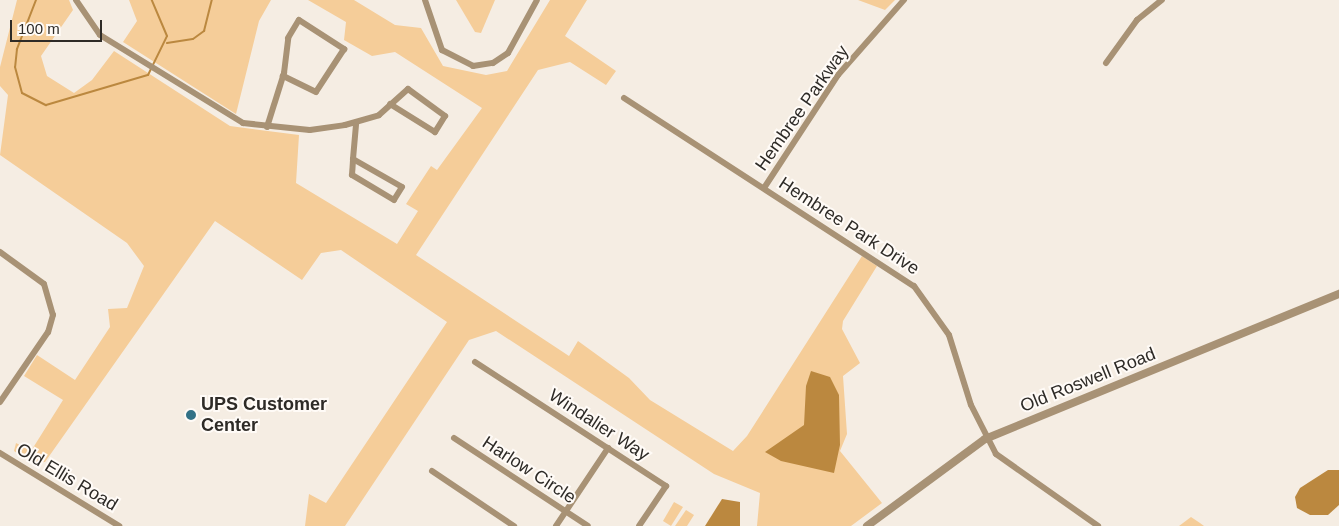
<!DOCTYPE html>
<html>
<head>
<meta charset="utf-8">
<style>
	body { margin:0 }
	#map { position:relative; width:1339px; height:526px; overflow:hidden; background:#f5ede3; font-family:Helvetica,sans-serif }
	div>[style] { position:absolute }
	.green>* { inset:0; background:#f5cd99 }
	.water>* { inset:0; background:#bb883f }
	.stream>* { height:2px; margin:-1px; padding:0 1px; transform-origin:1px; border-radius:1px; background:#bb883f }
	.minor>* { height:6px; margin:-3px; padding:0 3px; transform-origin:3px; border-radius:3px; background:#a89275 }
	.tertiary>* { height:8px; margin:-4px; padding:0 4px; transform-origin:4px; border-radius:4px; background:#a89275 }
	.dots>* { width:14px; height:14px; translate:-50% -50%; box-sizing:border-box; border:2px solid #fffbf7; border-radius:50% }
	span { translate:-50% -50%; white-space:nowrap; text-align:center; line-height:1.15; -webkit-text-stroke:4px #fffbf7; paint-order:stroke }
	.street-label { font-size:18px; color:#2e2b27 }
	.poi-label { font-size:18px; color:#2e2b27; font-weight:700 }
	.left { translate:0 -50%; text-align:left }
	.scale { position:absolute; left:10px; top:20px; width:92px; height:22px; box-sizing:border-box; border:2px solid #2e2b27; border-top:0; padding-left:6px; font-size:15px; line-height:18px; white-space:nowrap; color:#2e2b27; -webkit-text-stroke:4px #fffbf7; paint-order:stroke }
</style>
</head>
<body>
<div id="map">
	<div class="green">
		<i style="clip-path:polygon(17px 0,69px 0,73px 10px,41px 56px,47px 76px,74px 93px,92px 80px,114px 51px,230px 126px,299px 135px,296px 183px,397px 244px,418px 211px,406px 204px,431px 166px,437px 170px,482px 108px,395px 52px,372px 56px,344px 40px,346px 22px,308px 0,354px 0,395px 25px,421px 28px,443px 66px,486px 75px,507px 71px,550px 0,587px 0,565px 36px,616px 71px,606px 85px,570px 62px,538px 70px,416px 255px,569px 356px,578px 341px,629px 378px,650px 400px,733px 451px,747px 436px,862px 256px,877px 266px,843px 321px,842px 329px,860px 363px,843px 376px,847px 434px,840px 451px,882px 503px,851px 526px,757px 526px,760px 493px,714px 474px,496px 331px,469px 340px,345px 526px,305px 526px,309px 494px,326px 503px,447px 322px,341px 250px,321px 253px,302px 280px,215px 221px,45px 462px,32px 463px,14px 451px,16px 443px,31px 451px,63px 400px,24px 376px,37px 355px,75px 380px,110px 327px,108px 309px,127px 308px,144px 266px,127px 243px,0 155px,8px 95px,0 86px,0 67px)"></i>
		<i style="clip-path:polygon(129px 0,271px 0,259px 21px,236px 114px,123px 42px,137px 21px)"></i>
		<i style="clip-path:polygon(456px 0,495px 0,481px 33px,475px 32px)"></i>
		<i style="clip-path:polygon(858px 0,895px 0,885px 10px)"></i>
		<i style="clip-path:polygon(674px 502px,683px 507px,671px 526px,663px 521px)"></i>
		<i style="clip-path:polygon(686px 510px,694px 515px,687px 526px,675px 526px)"></i>
		<i style="clip-path:polygon(1191px 517px,1200px 523px,1204px 526px,1179px 526px)"></i>
	</div>
	<div class="water">
		<i style="clip-path:polygon(811px 371px,830px 377px,839px 395px,840px 445px,834px 473px,781px 461px,765px 452px,804px 425px,806px 386px)"></i>
		<i style="clip-path:polygon(1328px 470px,1339px 470px,1339px 505px,1328px 515px,1310px 515px,1297px 508px,1295px 497px,1300px 488px)"></i>
		<i style="clip-path:polygon(722px 499px,740px 502px,740px 526px,705px 526px)"></i>
	</div>
	<div class="stream">
		<i style="left:36px;top:0;width:53px;rotate:111.2deg"></i>
		<i style="left:17px;top:49px;width:18px;rotate:96deg"></i>
		<i style="left:15px;top:67px;width:27px;rotate:75deg"></i>
		<i style="left:22px;top:93px;width:27px;rotate:27deg"></i>
		<i style="left:46px;top:105px;width:106px;rotate:-16.4deg"></i>
		<i style="left:148px;top:75px;width:43px;rotate:-64deg"></i>
		<i style="left:167px;top:36px;width:39px;rotate:-113deg"></i>
		<i style="left:167px;top:43px;width:26px;rotate:-9deg"></i>
		<i style="left:193px;top:39px;width:14px;rotate:-36deg"></i>
		<i style="left:204px;top:31px;width:32px;rotate:-76deg"></i>
	</div>
	<div class="minor">
		<i style="left:76px;top:0;width:42px;rotate:55.6deg"></i>
		<i style="left:100px;top:35px;width:168px;rotate:31.6deg"></i>
		<i style="left:243px;top:123px;width:67px;rotate:6deg"></i>
		<i style="left:310px;top:130px;width:35px;rotate:-8deg"></i>
		<i style="left:345px;top:125px;width:35px;rotate:-16deg"></i>
		<i style="left:379px;top:115px;width:39px;rotate:-42deg"></i>
		<i style="left:408px;top:89px;width:46px;rotate:36.1deg"></i>
		<i style="left:445px;top:116px;width:19px;rotate:122deg"></i>
		<i style="left:435px;top:132px;width:53px;rotate:-148.1deg"></i>
		<i style="left:425px;top:0;width:53px;rotate:71.2deg"></i>
		<i style="left:442px;top:50px;width:35px;rotate:27deg"></i>
		<i style="left:473px;top:66px;width:20px;rotate:-9deg"></i>
		<i style="left:493px;top:63px;width:18px;rotate:-34deg"></i>
		<i style="left:508px;top:53px;width:60px;rotate:-61.3deg"></i>
		<i style="left:1106px;top:63px;width:53px;rotate:-54.2deg"></i>
		<i style="left:1137px;top:20px;width:32px;rotate:-39deg"></i>
		<i style="left:624px;top:98px;width:346px;rotate:33deg"></i>
		<i style="left:914px;top:286px;width:60px;rotate:54.5deg"></i>
		<i style="left:949px;top:335px;width:73px;rotate:72.6deg"></i>
		<i style="left:971px;top:405px;width:55px;rotate:63deg"></i>
		<i style="left:996px;top:454px;width:125px;rotate:35.2deg"></i>
		<i style="left:267px;top:127px;width:57px;rotate:-72.5deg"></i>
		<i style="left:284px;top:73px;width:35px;rotate:-83deg"></i>
		<i style="left:288px;top:38px;width:21px;rotate:-59deg"></i>
		<i style="left:299px;top:20px;width:54px;rotate:32.8deg"></i>
		<i style="left:344px;top:49px;width:51px;rotate:123.1deg"></i>
		<i style="left:316px;top:92px;width:37px;rotate:-154deg"></i>
		<i style="left:353px;top:159px;width:56px;rotate:29.7deg"></i>
		<i style="left:402px;top:187px;width:15px;rotate:122deg"></i>
		<i style="left:394px;top:200px;width:49px;rotate:-149.2deg"></i>
		<i style="left:352px;top:175px;width:16px;rotate:-86deg"></i>
		<i style="left:353px;top:159px;width:37px;rotate:-85deg"></i>
		<i style="left:764px;top:188px;width:135px;rotate:-56.8deg"></i>
		<i style="left:838px;top:75px;width:100px;rotate:-48.7deg"></i>
		<i style="left:0;top:252px;width:54px;rotate:36deg"></i>
		<i style="left:44px;top:284px;width:32px;rotate:74deg"></i>
		<i style="left:53px;top:315px;width:18px;rotate:106deg"></i>
		<i style="left:48px;top:332px;width:85px;rotate:124.4deg"></i>
		<i style="left:475px;top:362px;width:228px;rotate:33deg"></i>
		<i style="left:666px;top:486px;width:48px;rotate:124deg"></i>
		<i style="left:454px;top:438px;width:160px;rotate:33.3deg"></i>
		<i style="left:0;top:453px;width:140px;rotate:31.5deg"></i>
		<i style="left:432px;top:471px;width:99px;rotate:33.9deg"></i>
		<i style="left:556px;top:526px;width:94px;rotate:-56.3deg"></i>
	</div>
	<div class="tertiary">
		<i style="left:867px;top:526px;width:147px;rotate:-36.4deg"></i>
		<i style="left:985px;top:439px;width:383px;rotate:-22.3deg"></i>
	</div>
	<div class="dots">
		<i style="left:191px;top:415px;background:#327186"></i>
	</div>
	<div class="street-label">
		<span style="left:802px;top:108px;rotate:-55deg">Hembree Parkway</span>
		<span style="left:849px;top:226px;rotate:33deg">Hembree Park Drive</span>
		<span style="left:1088px;top:380px;rotate:-22deg">Old Roswell Road</span>
		<span style="left:599px;top:425px;rotate:33deg">Windalier Way</span>
		<span style="left:529px;top:470px;rotate:33deg">Harlow Circle</span>
		<span style="left:67px;top:477px;rotate:31deg">Old Ellis Road</span>
	</div>
	<div class="poi-label">
		<span class="left" style="left:201px;top:415px">UPS Customer<br>Center</span>
	</div>
	<div class="scale">100 m</div>
</div>
</body>
</html>
